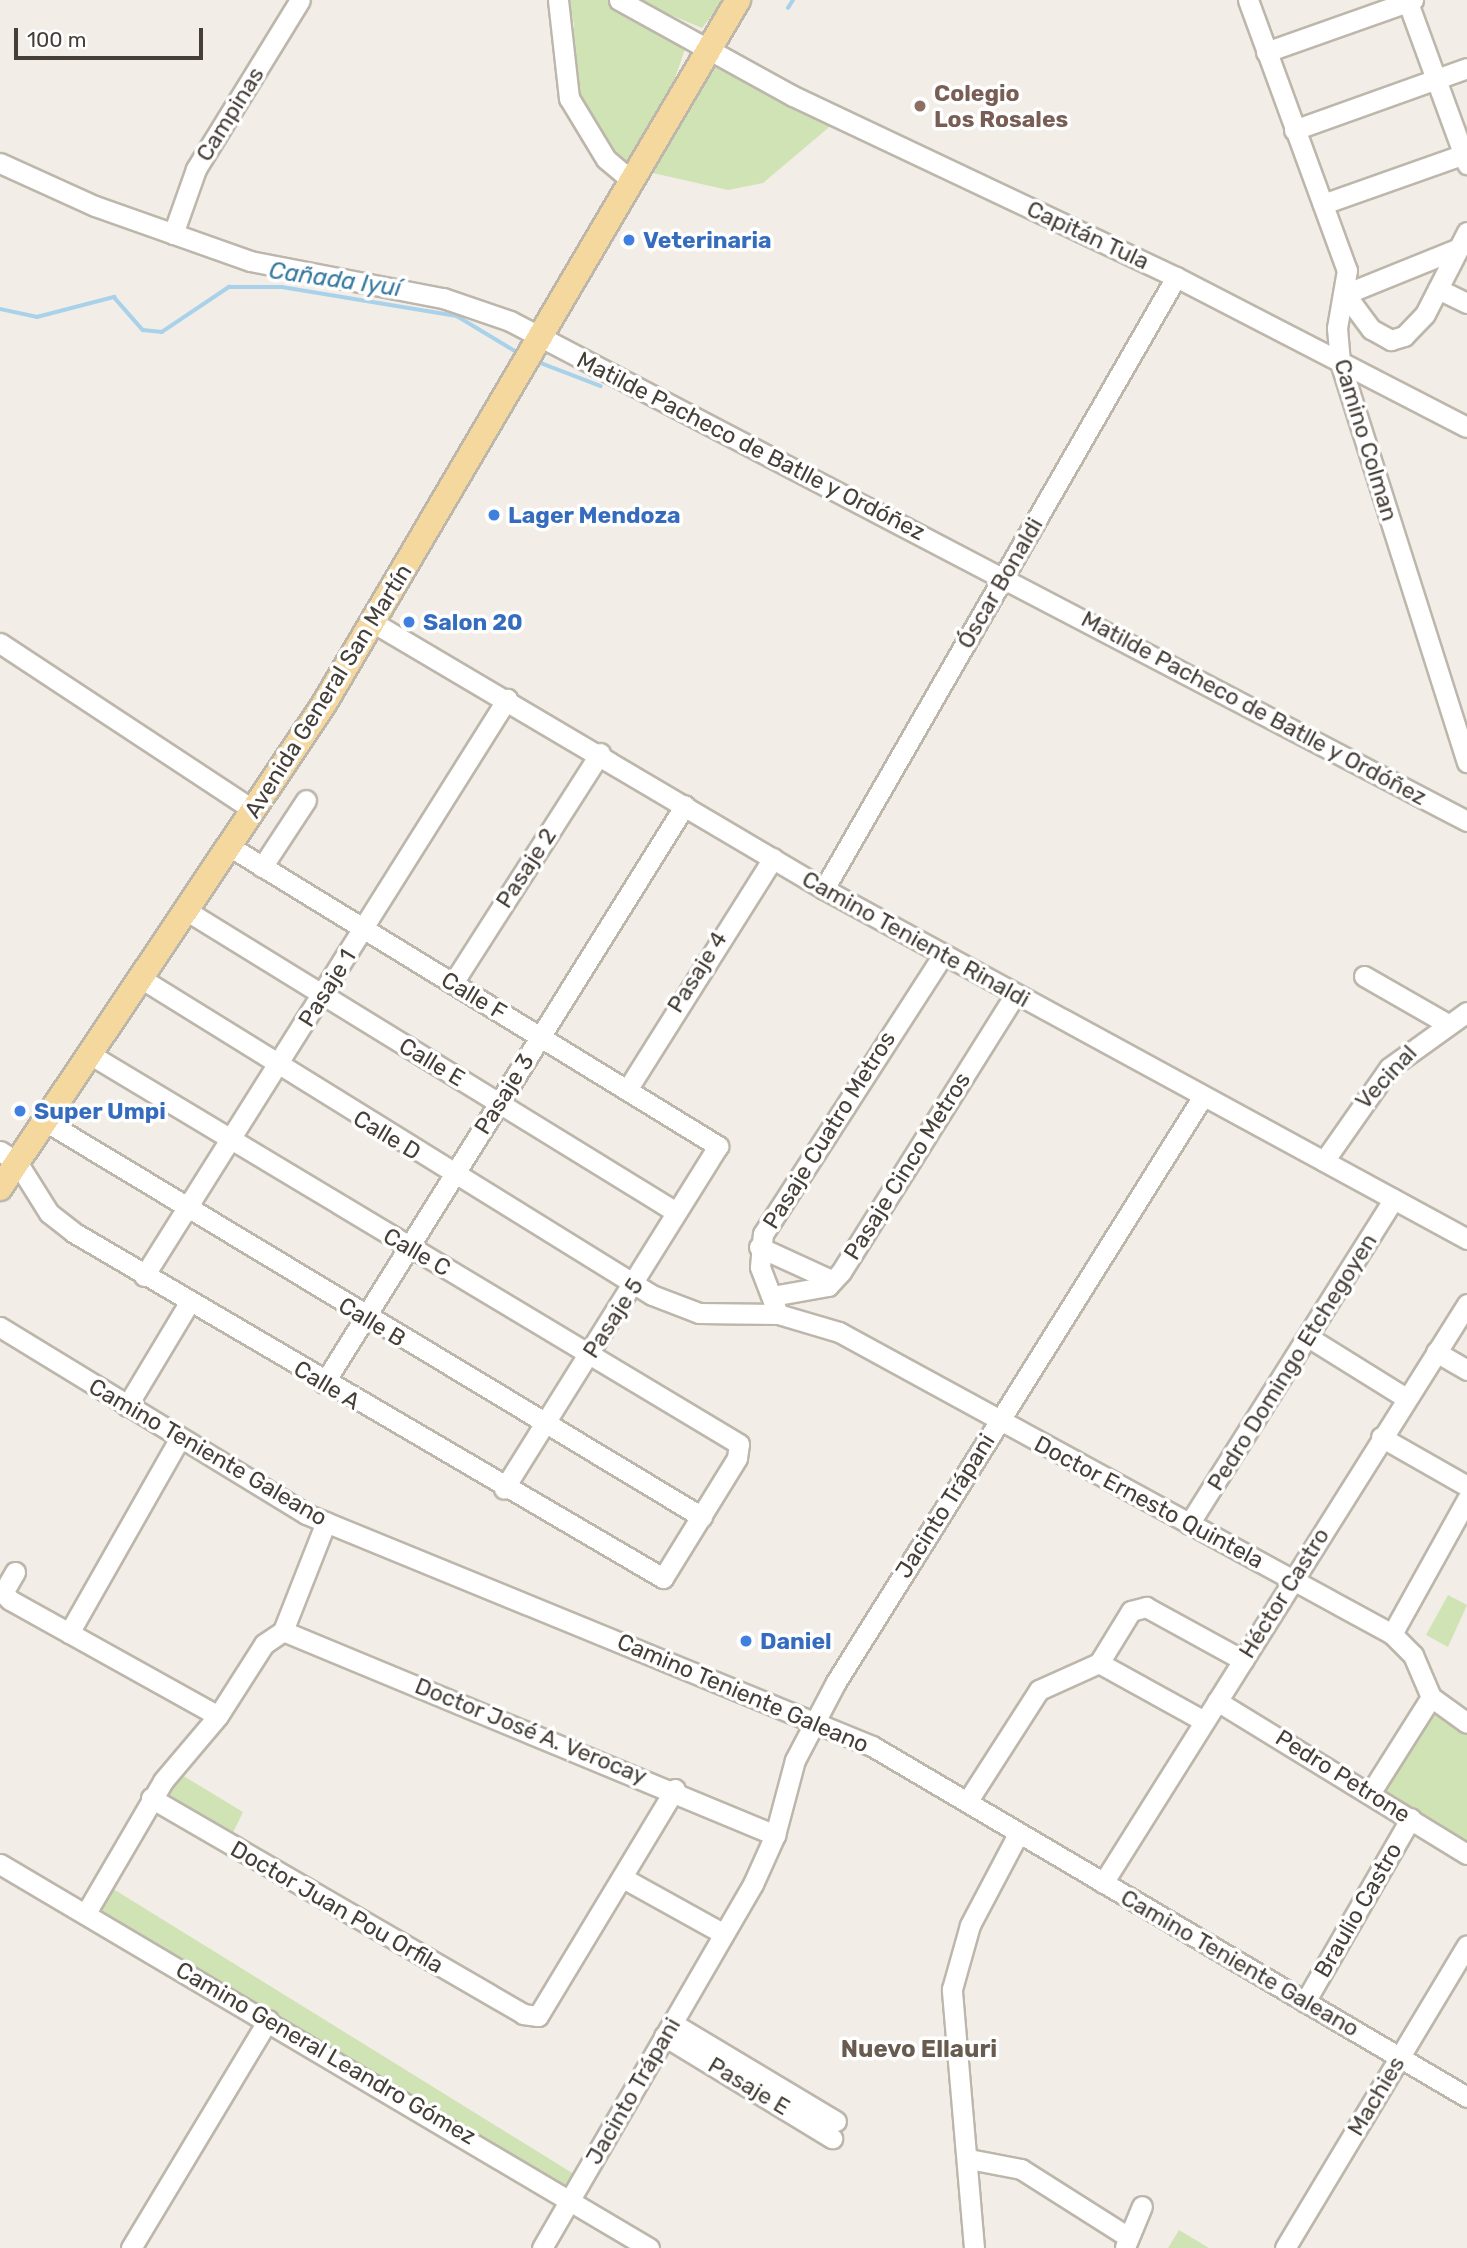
<!DOCTYPE html>
<html>
<head>
<meta charset="utf-8">
<style>
	body { margin:0 }
	#map { position:relative; width:1467px; height:2248px; overflow:hidden; background:#f2eee7; font-family:Rubik,sans-serif }
	div>[style] { position:absolute }
	.green>* { inset:0; background:#d0e3b4 }
	.stream>* { height:3.5px; margin:-1.75px; padding:0 1.75px; transform-origin:1.75px; border-radius:1.75px; background:#a9d2ea }
	.roads { filter:drop-shadow(2px 0 #bdb6ab) drop-shadow(-2px 0 #bdb6ab) drop-shadow(0 2px #bdb6ab) drop-shadow(0 -2px #bdb6ab) }
	.minor>* { height:19px; margin:-9.5px; padding:0 9.5px; transform-origin:9.5px; border-radius:9.5px; background:#fff }
	.major>* { height:24px; margin:-12px; padding:0 12px; transform-origin:12px; border-radius:12px; background:#f5d89d }
	.dots>* { width:19px; height:19px; translate:-50% -50%; box-sizing:border-box; border:4px solid #fff; border-radius:50% }
	span { translate:-50% -50%; white-space:nowrap; text-align:center; line-height:1.15; -webkit-text-stroke:7px #fff; paint-order:stroke }
	.education-label { font-size:23px; color:#785e54; font-weight:700 }
	.left { translate:0 -50%; text-align:left }
	.street-label { font-size:23px; color:#453f37 }
	.shop-label { font-size:23px; color:#366cbe; font-weight:700 }
	.water-label { font-size:24px; color:#3779a0; font-style:italic }
	.neighbourhood-label { font-size:24px; color:#675c4f; font-weight:700 }
	.scale { position:absolute; left:14px; top:28px; width:189px; height:32px; box-sizing:border-box; border:4px solid #453f37; border-top:0; padding-left:9px; font-size:21px; line-height:24px; white-space:nowrap; color:#453f37; -webkit-text-stroke:5px #fff; paint-order:stroke }
</style>
</head>
<body>
<div id="map">
	<div class="green">
		<i style="clip-path:polygon(567px 0,608px 0,686px 46px,672px 87px,626px 167px,571px 93px,574px 23px)"></i>
		<i style="clip-path:polygon(635px 0,724px 0,702px 28px)"></i>
		<i style="clip-path:polygon(713px 64px,718px 64px,834px 123px,763px 183px,728px 190px,644px 171px)"></i>
		<i style="clip-path:polygon(1448px 1595px,1467px 1605px,1448px 1647px,1426px 1635px)"></i>
		<i style="clip-path:polygon(1433px 1708px,1467px 1729px,1467px 1847px,1381px 1791px)"></i>
		<i style="clip-path:polygon(177px 1772px,243px 1812px,230px 1839px,161px 1796px)"></i>
		<i style="clip-path:polygon(102px 1882px,582px 2179px,571px 2199px,86px 1913px)"></i>
		<i style="clip-path:polygon(1179px 2230px,1209px 2248px,1168px 2248px)"></i>
	</div>
	<div class="stream">
		<i style="left:788px;top:8px;width:9px;rotate:-58deg"></i>
		<i style="left:0;top:309px;width:38px;rotate:12deg"></i>
		<i style="left:37px;top:317px;width:80px;rotate:-14.6deg"></i>
		<i style="left:114px;top:297px;width:44px;rotate:48.7deg"></i>
		<i style="left:143px;top:330px;width:19px;rotate:6deg"></i>
		<i style="left:162px;top:332px;width:81px;rotate:-33.9deg"></i>
		<i style="left:229px;top:287px;width:53px"></i>
		<i style="left:282px;top:287px;width:177px;rotate:9.4deg"></i>
		<i style="left:457px;top:316px;width:74px;rotate:31.1deg"></i>
		<i style="left:538px;top:362px;width:67px;rotate:20.9deg"></i>
	</div>
	<div class="roads">
		<div class="minor">
			<i style="left:558px;top:0;width:99px;rotate:83.6deg"></i>
			<i style="left:569px;top:98px;width:71px;rotate:58.8deg"></i>
			<i style="left:606px;top:159px;width:31px;rotate:40deg"></i>
			<i style="left:619px;top:0;width:199px;rotate:28.9deg"></i>
			<i style="left:793px;top:96px;width:424px;rotate:25.3deg"></i>
			<i style="left:1176px;top:277px;width:327px;rotate:27.3deg"></i>
			<i style="left:1248px;top:0;width:288px;rotate:69.9deg"></i>
			<i style="left:1347px;top:270px;width:59px;rotate:99.8deg"></i>
			<i style="left:1337px;top:328px;width:34px;rotate:85deg"></i>
			<i style="left:1340px;top:362px;width:420px;rotate:72.4deg"></i>
			<i style="left:1407px;top:0;width:175px;rotate:69.9deg"></i>
			<i style="left:1266px;top:52px;width:156px;rotate:-19.5deg"></i>
			<i style="left:1294px;top:130px;width:184px;rotate:-19.7deg"></i>
			<i style="left:0;top:163px;width:104px;rotate:24.4deg"></i>
			<i style="left:95px;top:206px;width:164px;rotate:19.5deg"></i>
			<i style="left:250px;top:261px;width:197px;rotate:10.9deg"></i>
			<i style="left:443px;top:298px;width:71px;rotate:18.9deg"></i>
			<i style="left:510px;top:321px;width:1080px;rotate:27.59deg"></i>
			<i style="left:1323px;top:204px;width:153px;rotate:-19.5deg"></i>
			<i style="left:173px;top:234px;width:69px;rotate:-70.5deg"></i>
			<i style="left:196px;top:169px;width:198px;rotate:-58.4deg"></i>
			<i style="left:1459px;top:248px;width:123px;rotate:158deg"></i>
			<i style="left:1345px;top:294px;width:44px;rotate:53.4deg"></i>
			<i style="left:1371px;top:329px;width:23px;rotate:29deg"></i>
			<i style="left:1391px;top:340px;width:14px;rotate:-17deg"></i>
			<i style="left:1404px;top:336px;width:30px;rotate:-46deg"></i>
			<i style="left:1425px;top:314px;width:92px;rotate:-62.9deg"></i>
			<i style="left:1438px;top:289px;width:32px;rotate:26deg"></i>
			<i style="left:374px;top:623px;width:523px;rotate:30.59deg"></i>
			<i style="left:824px;top:889px;width:732px;rotate:28.56deg"></i>
			<i style="left:0;top:643px;width:303px;rotate:33.4deg"></i>
			<i style="left:229px;top:846px;width:574px;rotate:31.53deg"></i>
			<i style="left:718px;top:1146px;width:404px;rotate:122deg"></i>
			<i style="left:262px;top:867px;width:80px;rotate:-56.7deg"></i>
			<i style="left:824px;top:889px;width:706px;rotate:-60.09deg"></i>
			<i style="left:187px;top:911px;width:574px;rotate:31.61deg"></i>
			<i style="left:1364px;top:976px;width:95px;rotate:29.8deg"></i>
			<i style="left:142px;top:979px;width:600px;rotate:31.78deg"></i>
			<i style="left:652px;top:1295px;width:50px;rotate:21deg"></i>
			<i style="left:699px;top:1313px;width:79px;rotate:0.7deg"></i>
			<i style="left:778px;top:1314px;width:64px;rotate:16.4deg"></i>
			<i style="left:839px;top:1332px;width:630px;rotate:28.64deg"></i>
			<i style="left:1392px;top:1634px;width:30px;rotate:45deg"></i>
			<i style="left:1413px;top:1655px;width:46px;rotate:66.8deg"></i>
			<i style="left:1431px;top:1697px;width:44px;rotate:35.8deg"></i>
			<i style="left:453px;top:983px;width:273px;rotate:-57.4deg"></i>
			<i style="left:627px;top:1090px;width:274px;rotate:-57.8deg"></i>
			<i style="left:45px;top:1121px;width:767px;rotate:31.08deg"></i>
			<i style="left:0;top:1151px;width:20px;rotate:33deg"></i>
			<i style="left:17px;top:1162px;width:60px;rotate:57.9deg"></i>
			<i style="left:49px;top:1213px;width:31px;rotate:38deg"></i>
			<i style="left:73px;top:1232px;width:684px;rotate:30.39deg"></i>
			<i style="left:663px;top:1578px;width:141px;rotate:-58.3deg"></i>
			<i style="left:737px;top:1458px;width:14px;rotate:-82deg"></i>
			<i style="left:739px;top:1444px;width:756px;rotate:-149.02deg"></i>
			<i style="left:1324px;top:1161px;width:113px;rotate:-55deg"></i>
			<i style="left:1389px;top:1068px;width:96px;rotate:-35.7deg"></i>
			<i style="left:759px;top:1247px;width:79px;rotate:24.6deg"></i>
			<i style="left:144px;top:1276px;width:682px;rotate:-57.83deg"></i>
			<i style="left:772px;top:1296px;width:57px;rotate:-10.1deg"></i>
			<i style="left:828px;top:1286px;width:19px;rotate:-47deg"></i>
			<i style="left:841px;top:1272px;width:326px;rotate:-57.9deg"></i>
			<i style="left:778px;top:1314px;width:50px;rotate:-111deg"></i>
			<i style="left:760px;top:1267px;width:33px;rotate:-85deg"></i>
			<i style="left:763px;top:1234px;width:331px;rotate:-57.2deg"></i>
			<i style="left:0;top:1327px;width:359px;rotate:31.4deg"></i>
			<i style="left:306px;top:1514px;width:612px;rotate:22.29deg"></i>
			<i style="left:872px;top:1746px;width:691px;rotate:30.54deg"></i>
			<i style="left:1308px;top:1337px;width:115px;rotate:31.9deg"></i>
			<i style="left:1436px;top:1352px;width:36px;rotate:30deg"></i>
			<i style="left:324px;top:1383px;width:681px;rotate:-58.01deg"></i>
			<i style="left:127px;top:1406px;width:120px;rotate:-59deg"></i>
			<i style="left:1381px;top:1437px;width:99px;rotate:29.7deg"></i>
			<i style="left:1189px;top:1524px;width:384px;rotate:-57.8deg"></i>
			<i style="left:15px;top:1572px;width:24px;rotate:120deg"></i>
			<i style="left:3px;top:1593px;width:10px;rotate:45deg"></i>
			<i style="left:10px;top:1600px;width:238px;rotate:29.1deg"></i>
			<i style="left:283px;top:1631px;width:533px;rotate:22.52deg"></i>
			<i style="left:69px;top:1633px;width:224px;rotate:-60.4deg"></i>
			<i style="left:1392px;top:1634px;width:154px;rotate:-60.9deg"></i>
			<i style="left:1099px;top:1663px;width:120px;rotate:28.9deg"></i>
			<i style="left:1217px;top:1701px;width:293px;rotate:31.5deg"></i>
			<i style="left:1371px;top:1792px;width:112px;rotate:-57.7deg"></i>
			<i style="left:151px;top:1798px;width:430px;rotate:30.1deg"></i>
			<i style="left:523px;top:2014px;width:15px;rotate:8deg"></i>
			<i style="left:538px;top:2016px;width:265px;rotate:-58.9deg"></i>
			<i style="left:967px;top:1802px;width:133px;rotate:-57.3deg"></i>
			<i style="left:1039px;top:1690px;width:66px;rotate:-24.2deg"></i>
			<i style="left:1099px;top:1663px;width:61px;rotate:-58.4deg"></i>
			<i style="left:1131px;top:1611px;width:16px;rotate:-15deg"></i>
			<i style="left:1146px;top:1607px;width:111px;rotate:28.7deg"></i>
			<i style="left:0;top:1864px;width:754px;rotate:30.61deg"></i>
			<i style="left:623px;top:1878px;width:115px;rotate:29deg"></i>
			<i style="left:1103px;top:1883px;width:684px;rotate:-57.84deg"></i>
			<i style="left:86px;top:1913px;width:153px;rotate:-59.7deg"></i>
			<i style="left:163px;top:1781px;width:85px;rotate:-49.8deg"></i>
			<i style="left:218px;top:1716px;width:85px;rotate:-57.4deg"></i>
			<i style="left:264px;top:1644px;width:23px;rotate:-34deg"></i>
			<i style="left:283px;top:1631px;width:117px;rotate:-68.5deg"></i>
			<i style="left:1305px;top:2002px;width:212px;rotate:-60.1deg"></i>
			<i style="left:672px;top:2023px;width:191px;rotate:30.9deg"></i>
			<i style="left:664px;top:2036px;width:197px;rotate:31.3deg"></i>
			<i style="left:969px;top:2159px;width:53px;rotate:10.9deg"></i>
			<i style="left:1021px;top:2169px;width:127px;rotate:32.4deg"></i>
			<i style="left:1125px;top:2247px;width:44px;rotate:-67.5deg"></i>
			<i style="left:131px;top:2248px;width:266px;rotate:-59deg"></i>
			<i style="left:542px;top:2248px;width:421px;rotate:-59.9deg"></i>
			<i style="left:753px;top:1884px;width:54px;rotate:-65.8deg"></i>
			<i style="left:775px;top:1835px;width:78px;rotate:-75.1deg"></i>
			<i style="left:795px;top:1760px;width:88px;rotate:-62.3deg"></i>
			<i style="left:836px;top:1682px;width:691px;rotate:-57.94deg"></i>
			<i style="left:974px;top:2248px;width:260px;rotate:-94.9deg"></i>
			<i style="left:952px;top:1989px;width:66px;rotate:-74.3deg"></i>
			<i style="left:970px;top:1925px;width:101px;rotate:-62.2deg"></i>
			<i style="left:1285px;top:2248px;width:353px;rotate:-59deg"></i>
		</div>
		<div class="major">
			<i style="left:0;top:1188px;width:582px;rotate:-56.2deg"></i>
			<i style="left:324px;top:704px;width:817px;rotate:-59.54deg"></i>
		</div>
	</div>
	<div class="dots">
		<i style="left:920px;top:106px;background:#8d6e63"></i>
		<i style="left:629px;top:240px;background:#3f7fe0"></i>
		<i style="left:494px;top:515px;background:#3f7fe0"></i>
		<i style="left:409px;top:622px;background:#3f7fe0"></i>
		<i style="left:20px;top:1111px;background:#3f7fe0"></i>
		<i style="left:746px;top:1641px;background:#3f7fe0"></i>
	</div>
	<div class="education-label">
		<span class="left" style="left:934px;top:106px">Colegio<br>Los Rosales</span>
	</div>
	<div class="street-label">
		<span style="left:230px;top:114px;rotate:-58deg">Campinas</span>
		<span style="left:1088px;top:235px;rotate:25deg">Capitán Tula</span>
		<span style="left:1366px;top:440px;rotate:73deg">Camino Colman</span>
		<span style="left:751px;top:446px;rotate:27deg">Matilde Pacheco de Batlle y Ordóñez</span>
		<span style="left:1000px;top:583px;rotate:-60deg">Óscar Bonaldi</span>
		<span style="left:328px;top:691px;rotate:-58deg">Avenida General San Martín</span>
		<span style="left:1254px;top:708px;rotate:28deg">Matilde Pacheco de Batlle y Ordóñez</span>
		<span style="left:526px;top:868px;rotate:-57deg">Pasaje 2</span>
		<span style="left:916px;top:939px;rotate:29deg">Camino Teniente Rinaldi</span>
		<span style="left:697px;top:972px;rotate:-58deg">Pasaje 4</span>
		<span style="left:327px;top:988px;rotate:-58deg">Pasaje 1</span>
		<span style="left:474px;top:996px;rotate:31deg">Calle F</span>
		<span style="left:432px;top:1062px;rotate:31deg">Calle E</span>
		<span style="left:1386px;top:1077px;rotate:-47deg">Vecinal</span>
		<span style="left:504px;top:1094px;rotate:-58deg">Pasaje 3</span>
		<span style="left:829px;top:1130px;rotate:-58deg">Pasaje Cuatro Metros</span>
		<span style="left:387px;top:1135px;rotate:31deg">Calle D</span>
		<span style="left:907px;top:1166px;rotate:-58deg">Pasaje Cinco Metros</span>
		<span style="left:417px;top:1252px;rotate:30deg">Calle C</span>
		<span style="left:613px;top:1318px;rotate:-57deg">Pasaje 5</span>
		<span style="left:372px;top:1322px;rotate:31deg">Calle B</span>
		<span style="left:1292px;top:1362px;rotate:-58deg">Pedro Domingo Etchegoyen</span>
		<span style="left:327px;top:1385px;rotate:31deg">Calle A</span>
		<span style="left:208px;top:1452px;rotate:30deg">Camino Teniente Galeano</span>
		<span style="left:1149px;top:1502px;rotate:28deg">Doctor Ernesto Quintela</span>
		<span style="left:945px;top:1506px;rotate:-58deg">Jacinto Trápani</span>
		<span style="left:1284px;top:1593px;rotate:-58deg">Héctor Castro</span>
		<span style="left:743px;top:1693px;rotate:23deg">Camino Teniente Galeano</span>
		<span style="left:531px;top:1731px;rotate:22deg">Doctor José A. Verocay</span>
		<span style="left:1343px;top:1776px;rotate:32deg">Pedro Petrone</span>
		<span style="left:337px;top:1907px;rotate:30deg">Doctor Juan Pou Orfila</span>
		<span style="left:1358px;top:1910px;rotate:-60deg">Braulio Castro</span>
		<span style="left:1240px;top:1963px;rotate:30deg">Camino Teniente Galeano</span>
		<span style="left:326px;top:2053px;rotate:30deg">Camino General Leandro Gómez</span>
		<span style="left:749px;top:2086px;rotate:31deg">Pasaje E</span>
		<span style="left:633px;top:2091px;rotate:-60deg">Jacinto Trápani</span>
		<span style="left:1376px;top:2096px;rotate:-59deg">Machies</span>
	</div>
	<div class="shop-label">
		<span class="left" style="left:643px;top:240px">Veterinaria</span>
		<span class="left" style="left:508px;top:515px">Lager Mendoza</span>
		<span class="left" style="left:423px;top:622px">Salon 20</span>
		<span class="left" style="left:34px;top:1111px">Super Umpi</span>
		<span class="left" style="left:760px;top:1641px">Daniel</span>
	</div>
	<div class="water-label">
		<span style="left:335px;top:280px;rotate:8deg">Cañada Iyuí</span>
	</div>
	<div class="neighbourhood-label">
		<span style="left:919px;top:2050px">Nuevo Ellauri</span>
	</div>
	<div class="scale">100 m</div>
</div>
</body>
</html>
